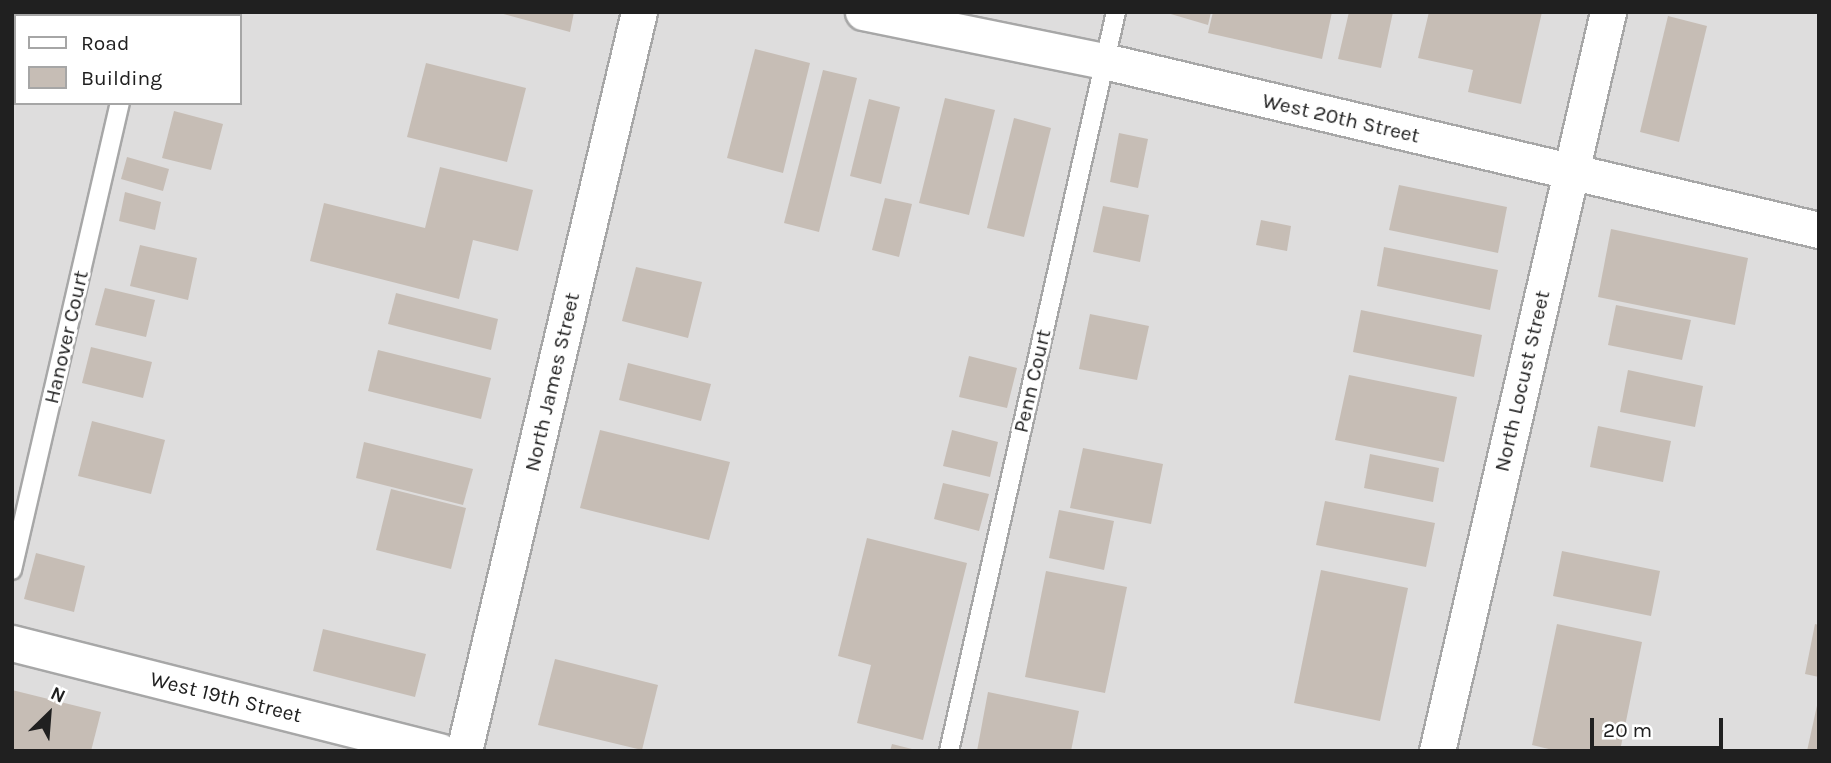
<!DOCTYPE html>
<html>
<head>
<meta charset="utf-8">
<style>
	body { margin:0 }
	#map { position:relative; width:1831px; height:763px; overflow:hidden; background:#f1eee6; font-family:Karla,sans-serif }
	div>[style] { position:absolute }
	.residential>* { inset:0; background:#dedddd }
	.building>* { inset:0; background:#c6bdb5 }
	.roads { filter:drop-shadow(2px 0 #a7a7a7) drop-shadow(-2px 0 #a7a7a7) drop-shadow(0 2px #a7a7a7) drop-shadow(0 -2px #a7a7a7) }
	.service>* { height:18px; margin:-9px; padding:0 9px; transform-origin:9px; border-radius:9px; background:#fff }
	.minor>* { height:35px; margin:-17.5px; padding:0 17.5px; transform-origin:17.5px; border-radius:17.5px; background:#fff }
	span { translate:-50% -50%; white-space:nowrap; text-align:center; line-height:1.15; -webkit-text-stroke:6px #fff; paint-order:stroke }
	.street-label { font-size:21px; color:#202020 }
	.frame { position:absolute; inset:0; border:14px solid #202020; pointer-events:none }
	.legend { position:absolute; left:14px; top:14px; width:228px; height:91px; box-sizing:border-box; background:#fff; border:2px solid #a6a6a6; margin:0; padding:9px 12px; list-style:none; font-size:21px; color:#202020 }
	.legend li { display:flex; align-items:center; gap:14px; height:35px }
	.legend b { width:35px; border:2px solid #a6a6a6 }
	.north { position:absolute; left:14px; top:679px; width:70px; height:70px; -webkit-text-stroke:5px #fff; paint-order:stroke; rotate:25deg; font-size:19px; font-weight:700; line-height:28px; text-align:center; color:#202020 }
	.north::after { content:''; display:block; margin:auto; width:24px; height:32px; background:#202020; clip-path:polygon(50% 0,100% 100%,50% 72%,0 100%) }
	.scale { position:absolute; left:1590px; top:718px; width:133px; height:32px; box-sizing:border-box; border:4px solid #202020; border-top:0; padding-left:9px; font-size:21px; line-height:24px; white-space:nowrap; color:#202020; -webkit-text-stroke:5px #fff; paint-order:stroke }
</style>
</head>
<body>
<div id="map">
	<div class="residential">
		<i style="clip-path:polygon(evenodd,12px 12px,1819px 12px,1819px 751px,12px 751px,12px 12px,16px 16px,240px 16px,240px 103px,16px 103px,16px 16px)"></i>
	</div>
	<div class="building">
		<i style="clip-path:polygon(58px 12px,124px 12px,57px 16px)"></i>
		<i style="clip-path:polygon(496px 12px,574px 12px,570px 32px)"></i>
		<i style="clip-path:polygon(1164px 12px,1211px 12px,1208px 25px)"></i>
		<i style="clip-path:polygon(1213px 12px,1332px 12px,1322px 59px,1208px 33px)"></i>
		<i style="clip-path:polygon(1349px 12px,1393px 12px,1381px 68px,1338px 59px)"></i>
		<i style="clip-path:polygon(1429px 12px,1542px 12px,1521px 104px,1468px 92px,1473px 70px,1418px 58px)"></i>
		<i style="clip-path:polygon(1668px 16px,1707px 26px,1679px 142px,1640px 132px)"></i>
		<i style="clip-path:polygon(755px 49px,810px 63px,783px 173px,727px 158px)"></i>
		<i style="clip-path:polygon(426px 63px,526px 88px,507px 162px,407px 137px)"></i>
		<i style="clip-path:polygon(823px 70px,857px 78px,819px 232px,784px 223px)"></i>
		<i style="clip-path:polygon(945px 98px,995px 110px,969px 215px,919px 203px)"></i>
		<i style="clip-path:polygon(869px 99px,900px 107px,881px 184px,850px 176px)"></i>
		<i style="clip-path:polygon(174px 111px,223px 124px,211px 170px,162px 158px)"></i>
		<i style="clip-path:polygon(1014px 118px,1051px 128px,1024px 237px,987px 228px)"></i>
		<i style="clip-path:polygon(1119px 133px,1148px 139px,1138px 188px,1110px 182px)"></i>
		<i style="clip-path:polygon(127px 157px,169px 169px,163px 191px,121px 179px)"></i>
		<i style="clip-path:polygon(440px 167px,533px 190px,518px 251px,473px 240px,459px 299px,310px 261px,324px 203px,425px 228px)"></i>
		<i style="clip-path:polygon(1399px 185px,1507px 207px,1498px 253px,1389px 230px)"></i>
		<i style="clip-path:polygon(125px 192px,161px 202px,155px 230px,119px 221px)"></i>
		<i style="clip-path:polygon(885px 198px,912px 204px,899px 257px,872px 250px)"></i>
		<i style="clip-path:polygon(1103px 206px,1149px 215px,1140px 262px,1093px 252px)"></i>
		<i style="clip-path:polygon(1261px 220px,1291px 226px,1287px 251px,1256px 245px)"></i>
		<i style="clip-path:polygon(1611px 229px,1748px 258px,1735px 325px,1598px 297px)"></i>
		<i style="clip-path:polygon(140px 245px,197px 258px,188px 300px,130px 286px)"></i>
		<i style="clip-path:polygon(1384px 247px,1498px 270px,1490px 310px,1377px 286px)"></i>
		<i style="clip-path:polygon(636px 267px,702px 282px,688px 338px,622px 321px)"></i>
		<i style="clip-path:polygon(105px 288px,155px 300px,146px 337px,95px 325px)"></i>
		<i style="clip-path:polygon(396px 293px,498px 319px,491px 350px,388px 324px)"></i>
		<i style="clip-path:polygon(1616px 305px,1691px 320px,1682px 360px,1608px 345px)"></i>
		<i style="clip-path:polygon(1361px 310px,1482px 335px,1474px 377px,1353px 352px)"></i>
		<i style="clip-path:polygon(1090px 314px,1149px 326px,1137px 380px,1079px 369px)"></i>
		<i style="clip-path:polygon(91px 347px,152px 362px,143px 398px,82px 383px)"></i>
		<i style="clip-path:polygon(378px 350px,491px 378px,481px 419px,368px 391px)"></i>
		<i style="clip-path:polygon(969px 356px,1017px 368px,1007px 408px,959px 397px)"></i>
		<i style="clip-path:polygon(628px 363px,711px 384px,701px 421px,619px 400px)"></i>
		<i style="clip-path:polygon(1628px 370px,1703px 386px,1695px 427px,1620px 412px)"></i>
		<i style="clip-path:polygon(1349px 375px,1457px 397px,1444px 462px,1335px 440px)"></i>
		<i style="clip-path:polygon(92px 421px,165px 440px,151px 494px,78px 476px)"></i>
		<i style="clip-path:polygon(1598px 426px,1671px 441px,1663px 482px,1590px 467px)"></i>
		<i style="clip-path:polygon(600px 430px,730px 462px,709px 540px,580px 508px)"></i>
		<i style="clip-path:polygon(952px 430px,998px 442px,990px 477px,943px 466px)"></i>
		<i style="clip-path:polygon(364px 442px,473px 469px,463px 505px,356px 478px)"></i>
		<i style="clip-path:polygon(1083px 448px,1163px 464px,1151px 524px,1070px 508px)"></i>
		<i style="clip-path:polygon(1370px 454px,1439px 468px,1433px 502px,1364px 488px)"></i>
		<i style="clip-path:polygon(943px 483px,989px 494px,979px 531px,934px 519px)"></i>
		<i style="clip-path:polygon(391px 489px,466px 508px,451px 569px,376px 550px)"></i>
		<i style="clip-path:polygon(1325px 501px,1435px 523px,1426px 567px,1316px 545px)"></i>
		<i style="clip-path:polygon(1059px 510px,1114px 521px,1104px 570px,1049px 558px)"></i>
		<i style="clip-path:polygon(867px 538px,967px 563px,923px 740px,857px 723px,871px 665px,838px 656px)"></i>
		<i style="clip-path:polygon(1562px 551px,1660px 571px,1651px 616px,1553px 596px)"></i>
		<i style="clip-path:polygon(36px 553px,85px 566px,74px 612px,24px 599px)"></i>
		<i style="clip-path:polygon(1321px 570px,1408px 588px,1380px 721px,1294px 703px)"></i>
		<i style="clip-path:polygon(1046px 571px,1127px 587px,1105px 693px,1025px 677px)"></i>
		<i style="clip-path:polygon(1557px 624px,1642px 642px,1620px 751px,1557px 751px,1532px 745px)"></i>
		<i style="clip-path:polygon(1815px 624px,1819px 625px,1819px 677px,1805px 674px)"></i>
		<i style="clip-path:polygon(323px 629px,426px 654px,415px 697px,313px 671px)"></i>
		<i style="clip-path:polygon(555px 659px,658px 685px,642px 750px,538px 725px)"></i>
		<i style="clip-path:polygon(12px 690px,101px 712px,91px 751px,12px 751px)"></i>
		<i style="clip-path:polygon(988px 692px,1079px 711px,1071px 751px,977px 751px)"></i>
		<i style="clip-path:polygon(1818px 701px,1819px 751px,1807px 751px)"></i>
		<i style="clip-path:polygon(892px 744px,916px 750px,916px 751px,890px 751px)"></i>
	</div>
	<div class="roads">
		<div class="service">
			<i style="left:140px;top:16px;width:4px;rotate:-76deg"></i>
			<i style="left:12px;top:570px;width:479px;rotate:-77deg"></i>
			<i style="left:949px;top:751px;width:758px;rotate:-77.27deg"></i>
		</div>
		<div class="minor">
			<i style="left:863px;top:12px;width:246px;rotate:11.5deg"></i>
			<i style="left:1104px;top:61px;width:735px;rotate:13.3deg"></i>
			<i style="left:12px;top:643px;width:441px;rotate:14.2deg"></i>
			<i style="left:464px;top:751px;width:759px;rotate:-76.68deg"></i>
			<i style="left:1437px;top:751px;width:759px;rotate:-76.97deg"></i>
		</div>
	</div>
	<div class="street-label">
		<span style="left:1341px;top:118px;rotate:13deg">West 20th Street</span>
		<span style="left:66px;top:337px;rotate:-77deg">Hanover Court</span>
		<span style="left:1032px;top:381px;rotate:-77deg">Penn Court</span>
		<span style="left:1522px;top:381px;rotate:-77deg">North Locust Street</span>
		<span style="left:552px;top:382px;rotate:-77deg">North James Street</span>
		<span style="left:226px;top:697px;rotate:14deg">West 19th Street</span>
	</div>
	<div class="frame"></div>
	<ul class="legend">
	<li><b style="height:9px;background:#fff"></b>Road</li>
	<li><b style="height:19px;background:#c6bdb5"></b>Building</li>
	</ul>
	<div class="north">N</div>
	<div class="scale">20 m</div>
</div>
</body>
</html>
